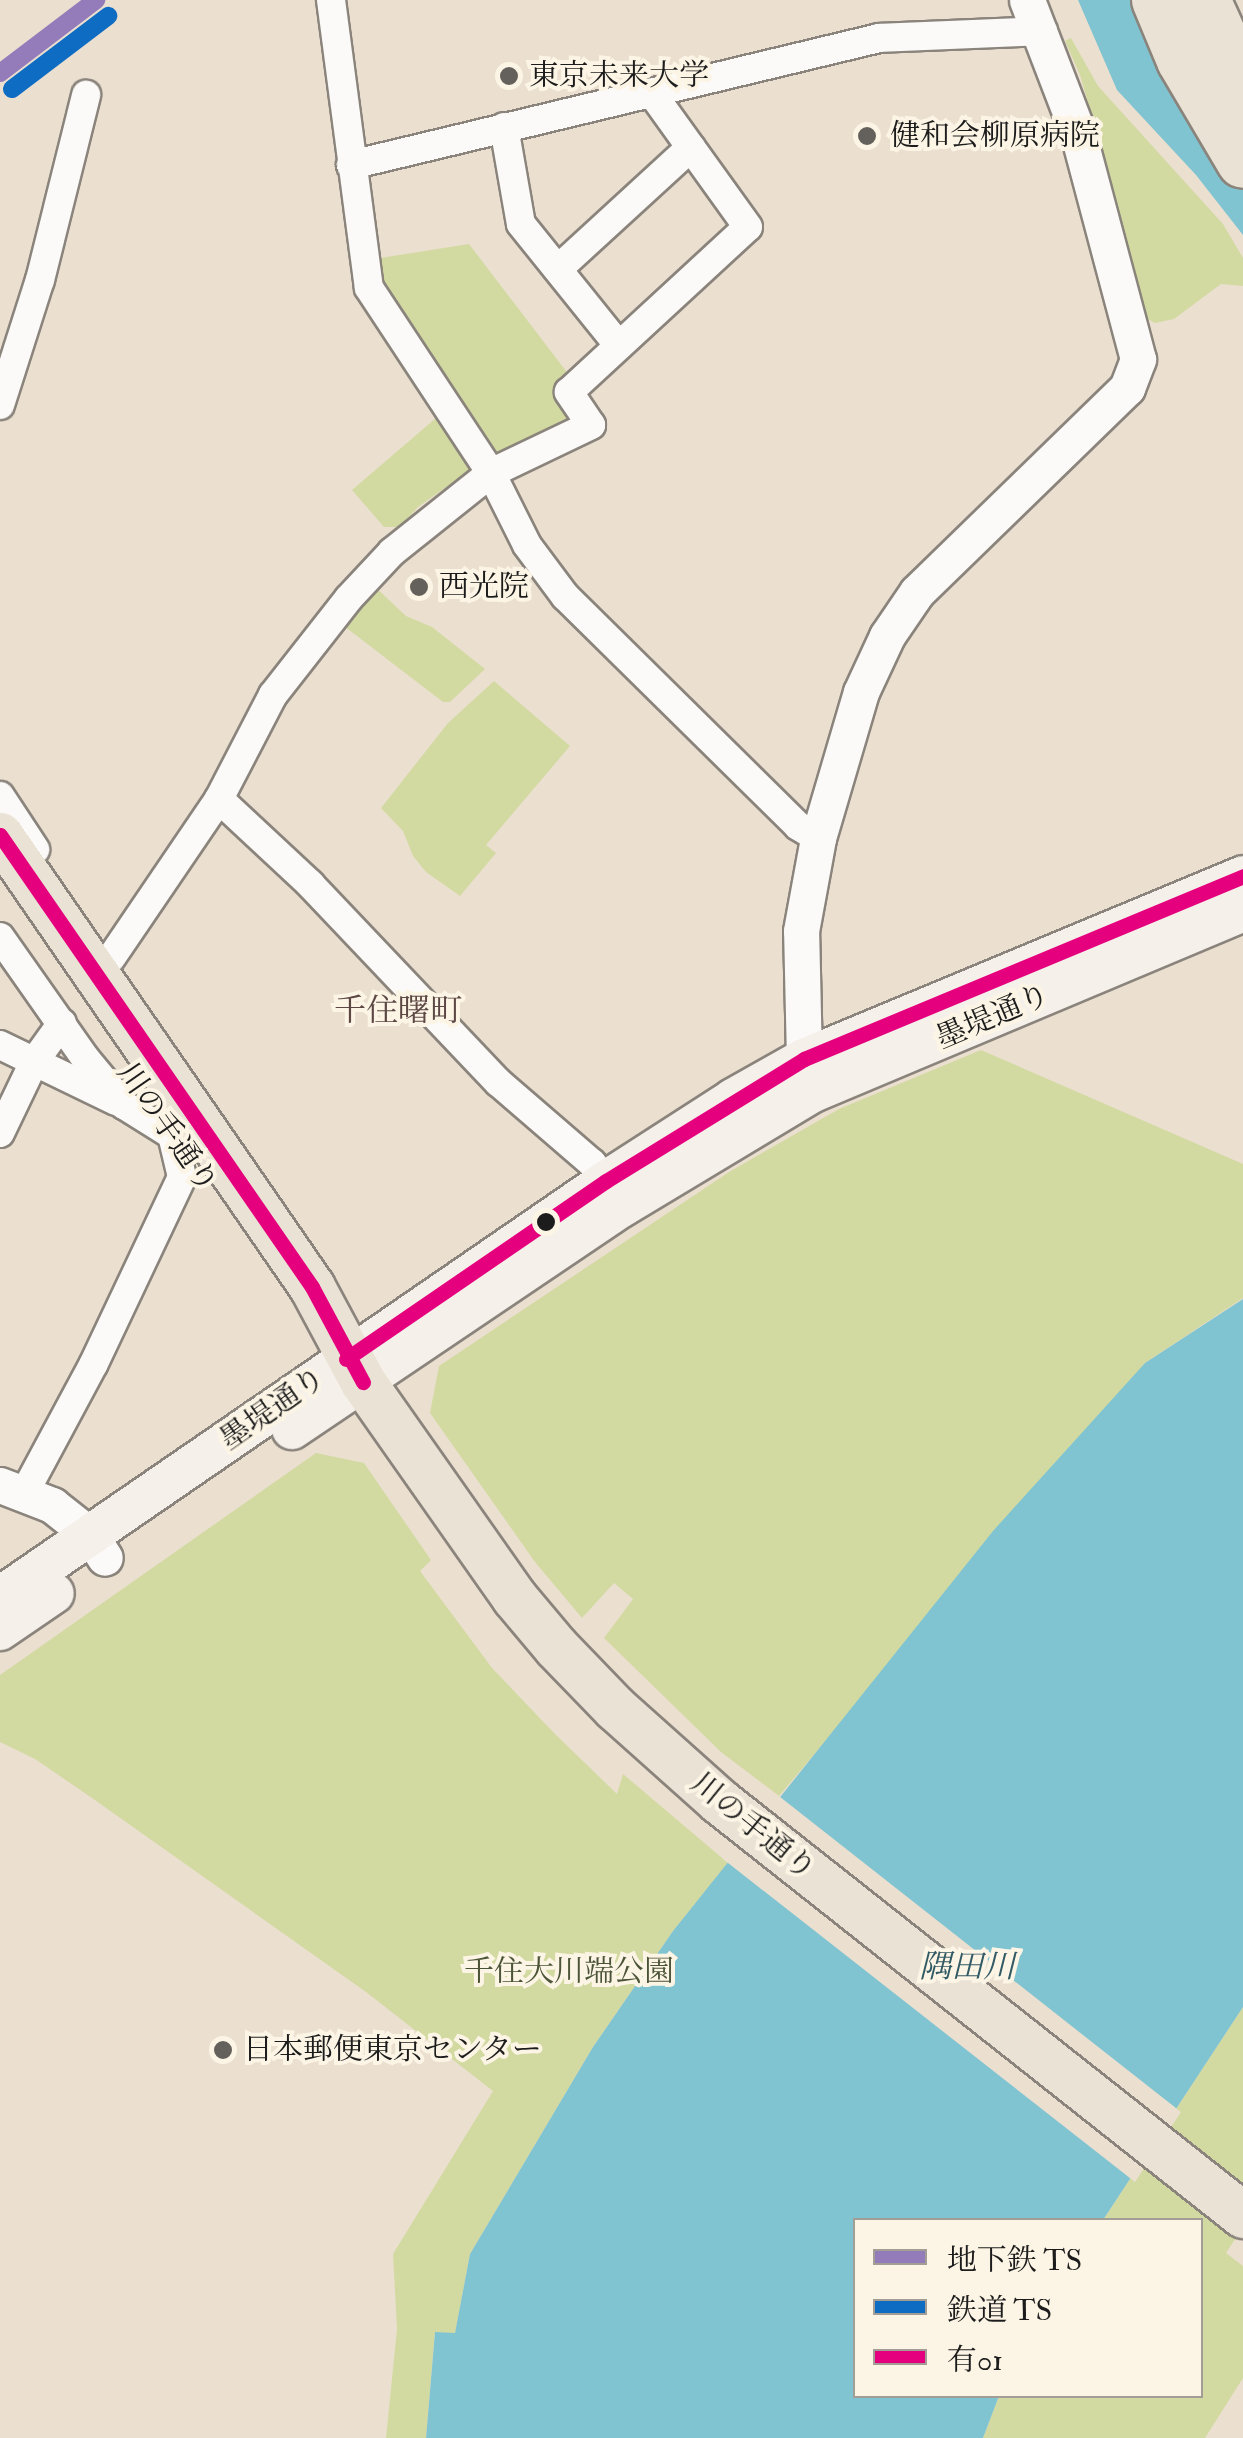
<!DOCTYPE html>
<html>
<head>
<meta charset="utf-8">
<style>
	body { margin:0 }
	#map { position:relative; width:1243px; height:2438px; overflow:hidden; background:#ebdfd0; font-family:"IM FELL Double Pica","Noto Serif JP",serif }
	div>[style] { position:absolute }
	.green>* { inset:0; background:#d2daa1 }
	.water>* { inset:0; background:#81c4d1 }
	.pier>* { inset:0; background:#ebdfd0 }
	.roads { filter:drop-shadow(2px 0 #8a847c) drop-shadow(-2px 0 #8a847c) drop-shadow(0 2px #8a847c) drop-shadow(0 -2px #8a847c) }
	.minor>* { height:28px; margin:-14px; padding:0 14px; transform-origin:14px; border-radius:14px; background:#fcfaf8 }
	.tertiary>* { height:35px; margin:-17.5px; padding:0 17.5px; transform-origin:17.5px; border-radius:17.5px; background:#fcfaf8 }
	.secondary>* { height:40px; margin:-20px; padding:0 20px; transform-origin:20px; border-radius:20px; background:#f5f0ea }
	.primary>* { height:45px; margin:-22.5px; padding:0 22.5px; transform-origin:22.5px; border-radius:22.5px; background:#eae2d5 }
	.motorway>* { height:52px; margin:-26px; padding:0 26px; transform-origin:26px; border-radius:26px; background:#eae2d5 }
	.bus-1>* { height:15px; margin:-7.5px; padding:0 7.5px; transform-origin:7.5px; border-radius:7.5px; background:#e5007d }
	.rail-1>* { height:18px; margin:-9px; padding:0 9px; transform-origin:9px; border-radius:9px; background:#0f6cc3 }
	.metro-1>* { height:18px; margin:-9px; padding:0 9px; transform-origin:9px; border-radius:9px; background:#937cb9 }
	.dots>* { width:28px; height:28px; translate:-50% -50%; box-sizing:border-box; border:5px solid #fcf5e5; border-radius:50% }
	span { translate:-50% -50%; white-space:nowrap; text-align:center; line-height:1.15; -webkit-text-stroke:8px #fcf5e5; paint-order:stroke }
	.poi-label { font-size:30px; color:#1c1c1c }
	.left { translate:0 -50%; text-align:left }
	.street-label { font-size:30px; color:#1c1c1c }
	.park-label { font-size:30px; color:#4c5438 }
	.neighbourhood-label { font-size:32px; color:#5c4745 }
	.water-label { font-size:32px; color:#325a65; font-style:italic }
	.legend { position:absolute; left:853px; top:2218px; width:350px; height:180px; box-sizing:border-box; background:#fcf5e5; border:2px solid #a29e95; margin:0; padding:12px 18px; list-style:none; font-size:30px; color:#1c1c1c }
	.legend li { display:flex; align-items:center; gap:20px; height:50px }
	.legend b { width:50px; border:2px solid #a29e95 }
</style>
</head>
<body>
<div id="map">
	<div class="green">
		<i style="clip-path:polygon(1071px 38px,1098px 86px,1223px 224px,1243px 258px,1243px 286px,1221px 284px,1174px 319px,1155px 323px,1142px 316px,1123px 253px,1107px 168px,1080px 75px,1065px 41px)"></i>
		<i style="clip-path:polygon(469px 244px,569px 375px,576px 410px,572px 422px,498px 454px,372px 271px,374px 259px)"></i>
		<i style="clip-path:polygon(443px 412px,473px 468px,418px 507px,400px 527px,384px 527px,352px 490px)"></i>
		<i style="clip-path:polygon(373px 585px,406px 616px,432px 627px,485px 669px,450px 702px,443px 702px,340px 623px)"></i>
		<i style="clip-path:polygon(494px 681px,570px 746px,486px 845px,496px 853px,460px 896px,426px 872px,413px 856px,403px 831px,381px 808px,448px 723px)"></i>
		<i style="clip-path:polygon(981px 1050px,1243px 1164px,1243px 1298px,1145px 1363px,779px 1796px,721px 1752px,604px 1638px,633px 1599px,614px 1583px,582px 1618px,535px 1562px,430px 1413px,439px 1366px,729px 1172px,839px 1109px)"></i>
		<i style="clip-path:polygon(316px 1453px,364px 1463px,431px 1560px,420px 1571px,492px 1668px,555px 1734px,617px 1794px,623px 1774px,728px 1863px,673px 1931px,593px 2047px,470px 2254px,455px 2334px,435px 2332px,426px 2438px,386px 2438px,397px 2329px,393px 2254px,493px 2091px,366px 1992px,92px 1798px,35px 1759px,0 1742px,0 1675px)"></i>
		<i style="clip-path:polygon(1243px 2007px,1243px 2227px,1226px 2253px,1243px 2266px,1243px 2378px,1205px 2438px,983px 2438px,999px 2396px,1200px 2396px,1200px 2220px,1103px 2220px)"></i>
	</div>
	<div class="water">
		<i style="clip-path:polygon(1078px 0,1216px 0,1243px 31px,1243px 235px,1196px 175px,1117px 90px)"></i>
		<i style="clip-path:polygon(1243px 1299px,1243px 2007px,1103px 2220px,856px 2220px,856px 2396px,999px 2396px,983px 2438px,426px 2438px,435px 2332px,455px 2333px,470px 2254px,593px 2047px,673px 1931px,993px 1531px,1145px 1363px)"></i>
	</div>
	<div class="pier">
		<i style="clip-path:polygon(775px 1793px,1181px 2112px,1135px 2182px,723px 1859px)"></i>
	</div>
	<div class="roads">
		<div class="minor">
			<i style="left:331px;top:0;width:290px;rotate:82.5deg"></i>
			<i style="left:369px;top:288px;width:222px;rotate:56.6deg"></i>
			<i style="left:491px;top:473px;width:80px;rotate:63.4deg"></i>
			<i style="left:527px;top:545px;width:64px;rotate:53.3deg"></i>
			<i style="left:565px;top:596px;width:327px;rotate:44.6deg"></i>
			<i style="left:798px;top:826px;width:23px;rotate:31deg"></i>
			<i style="left:504px;top:127px;width:98px;rotate:80.1deg"></i>
			<i style="left:521px;top:224px;width:156px;rotate:51.2deg"></i>
			<i style="left:351px;top:165px;width:543px;rotate:-13.52deg"></i>
			<i style="left:879px;top:38px;width:164px;rotate:-2.4deg"></i>
			<i style="left:558px;top:269px;width:180px;rotate:-42.5deg"></i>
			<i style="left:0;top:405px;width:131px;rotate:-72.3deg"></i>
			<i style="left:40px;top:280px;width:191px;rotate:-76deg"></i>
			<i style="left:0;top:796px;width:64px;rotate:56.6deg"></i>
			<i style="left:219px;top:799px;width:125px;rotate:43deg"></i>
			<i style="left:310px;top:884px;width:273px;rotate:46.5deg"></i>
			<i style="left:498px;top:1082px;width:124px;rotate:40.8deg"></i>
			<i style="left:592px;top:1163px;width:23px;rotate:52deg"></i>
			<i style="left:0;top:937px;width:148px;rotate:54.9deg"></i>
			<i style="left:85px;top:1058px;width:61px;rotate:50.3deg"></i>
			<i style="left:124px;top:1105px;width:57px;rotate:32deg"></i>
			<i style="left:172px;top:1135px;width:43px;rotate:76.6deg"></i>
			<i style="left:182px;top:1177px;width:208px;rotate:115.3deg"></i>
			<i style="left:93px;top:1365px;width:144px;rotate:118.2deg"></i>
			<i style="left:111px;top:958px;width:192px;rotate:-55.8deg"></i>
			<i style="left:219px;top:799px;width:117px;rotate:-62.6deg"></i>
			<i style="left:273px;top:695px;width:123px;rotate:-51.9deg"></i>
			<i style="left:349px;top:598px;width:63px;rotate:-46.9deg"></i>
			<i style="left:392px;top:552px;width:127px;rotate:-38.6deg"></i>
			<i style="left:491px;top:473px;width:111px;rotate:-25.6deg"></i>
			<i style="left:591px;top:425px;width:40px;rotate:-124deg"></i>
			<i style="left:569px;top:392px;width:243px;rotate:-42.7deg"></i>
			<i style="left:748px;top:227px;width:166px;rotate:-125.7deg"></i>
			<i style="left:0;top:1045px;width:129px;rotate:25.8deg"></i>
			<i style="left:0;top:1133px;width:79px;rotate:-64.4deg"></i>
			<i style="left:34px;top:1062px;width:48px;rotate:-54.3deg"></i>
		</div>
		<div class="tertiary">
			<i style="left:810px;top:1081px;width:23px;rotate:-105deg"></i>
			<i style="left:804px;top:1059px;width:128px;rotate:-91.3deg"></i>
			<i style="left:801px;top:931px;width:95px;rotate:-79.6deg"></i>
			<i style="left:818px;top:838px;width:152px;rotate:-73.6deg"></i>
			<i style="left:861px;top:692px;width:62px;rotate:-65.1deg"></i>
			<i style="left:887px;top:636px;width:53px;rotate:-55.7deg"></i>
			<i style="left:917px;top:592px;width:293px;rotate:-44.2deg"></i>
			<i style="left:1127px;top:388px;width:31px;rotate:-69deg"></i>
			<i style="left:1138px;top:359px;width:234px;rotate:-104.9deg"></i>
			<i style="left:1078px;top:133px;width:142px;rotate:-111deg"></i>
			<i style="left:0;top:1485px;width:56px;rotate:21deg"></i>
			<i style="left:52px;top:1505px;width:48px;rotate:38.3deg"></i>
			<i style="left:90px;top:1535px;width:27px;rotate:57deg"></i>
		</div>
		<div class="secondary">
			<i style="left:292px;top:1429px;width:399px;rotate:-34deg"></i>
			<i style="left:623px;top:1206px;width:222px;rotate:-31deg"></i>
			<i style="left:813px;top:1092px;width:467px;rotate:-22.8deg"></i>
			<i style="left:0;top:1597px;width:735px;rotate:-34.47deg"></i>
			<i style="left:606px;top:1181px;width:151px;rotate:-32.8deg"></i>
			<i style="left:733px;top:1099px;width:81px;rotate:-29.4deg"></i>
			<i style="left:804px;top:1059px;width:476px;rotate:-22.6deg"></i>
			<i style="left:0;top:1630px;width:65px;rotate:-34.4deg"></i>
		</div>
		<div class="primary">
			<i style="left:0;top:835px;width:549px;rotate:55.38deg"></i>
			<i style="left:312px;top:1287px;width:108px;rotate:61.8deg"></i>
			<i style="left:363px;top:1382px;width:263px;rotate:54.9deg"></i>
			<i style="left:514px;top:1597px;width:65px;rotate:50deg"></i>
			<i style="left:556px;top:1647px;width:85px;rotate:46deg"></i>
			<i style="left:615px;top:1708px;width:140px;rotate:41.8deg"></i>
			<i style="left:719px;top:1801px;width:668px;rotate:38.31deg"></i>
		</div>
		<div class="motorway">
			<i style="left:1158px;top:0;width:65px;rotate:67.4deg"></i>
			<i style="left:1183px;top:60px;width:118px;rotate:59.5deg"></i>
			<i style="left:1204px;top:0;width:94px;rotate:65.6deg"></i>
		</div>
	</div>
	<div class="bus-1">
		<i style="left:0;top:835px;width:549px;rotate:55.38deg"></i>
		<i style="left:312px;top:1287px;width:108px;rotate:61.8deg"></i>
		<i style="left:346px;top:1359px;width:315px;rotate:-34.4deg"></i>
		<i style="left:606px;top:1181px;width:233px;rotate:-31.6deg"></i>
		<i style="left:804px;top:1059px;width:476px;rotate:-22.6deg"></i>
	</div>
	<div class="rail-1">
		<i style="left:12px;top:89px;width:121px;rotate:-37.2deg"></i>
	</div>
	<div class="metro-1">
		<i style="left:0;top:73px;width:121px;rotate:-37.2deg"></i>
	</div>
	<div class="dots">
		<i style="left:509px;top:76px;background:#64605b"></i>
		<i style="left:867px;top:136px;background:#64605b"></i>
		<i style="left:419px;top:587px;background:#64605b"></i>
		<i style="left:546px;top:1222px;background:#1c1c1c"></i>
		<i style="left:223px;top:2050px;background:#64605b"></i>
	</div>
	<div class="poi-label">
		<span class="left" style="left:529px;top:76px">東京未来大学</span>
		<span class="left" style="left:890px;top:136px">健和会柳原病院</span>
		<span class="left" style="left:439px;top:587px">西光院</span>
		<span class="left" style="left:243px;top:2050px">日本郵便東京センター</span>
	</div>
	<div class="street-label">
		<span style="left:993px;top:1017px;rotate:-23deg">墨堤通り</span>
		<span style="left:167px;top:1128px;rotate:55deg">川の手通り</span>
		<span style="left:273px;top:1409px;rotate:-35deg">墨堤通り</span>
		<span style="left:753px;top:1827px;rotate:39deg">川の手通り</span>
	</div>
	<div class="park-label">
		<span style="left:569px;top:1972px">千住大川端公園</span>
	</div>
	<div class="neighbourhood-label">
		<span style="left:398px;top:1011px">千住曙町</span>
	</div>
	<div class="water-label">
		<span style="left:967px;top:1967px">隅田川</span>
	</div>
	<ul class="legend">
	<li><b style="height:12px;background:#937cb9"></b>地下鉄 TS</li>
	<li><b style="height:12px;background:#0f6cc3"></b>鉄道 TS</li>
	<li><b style="height:12px;background:#e5007d"></b>有01</li>
	</ul>
</div>
</body>
</html>
